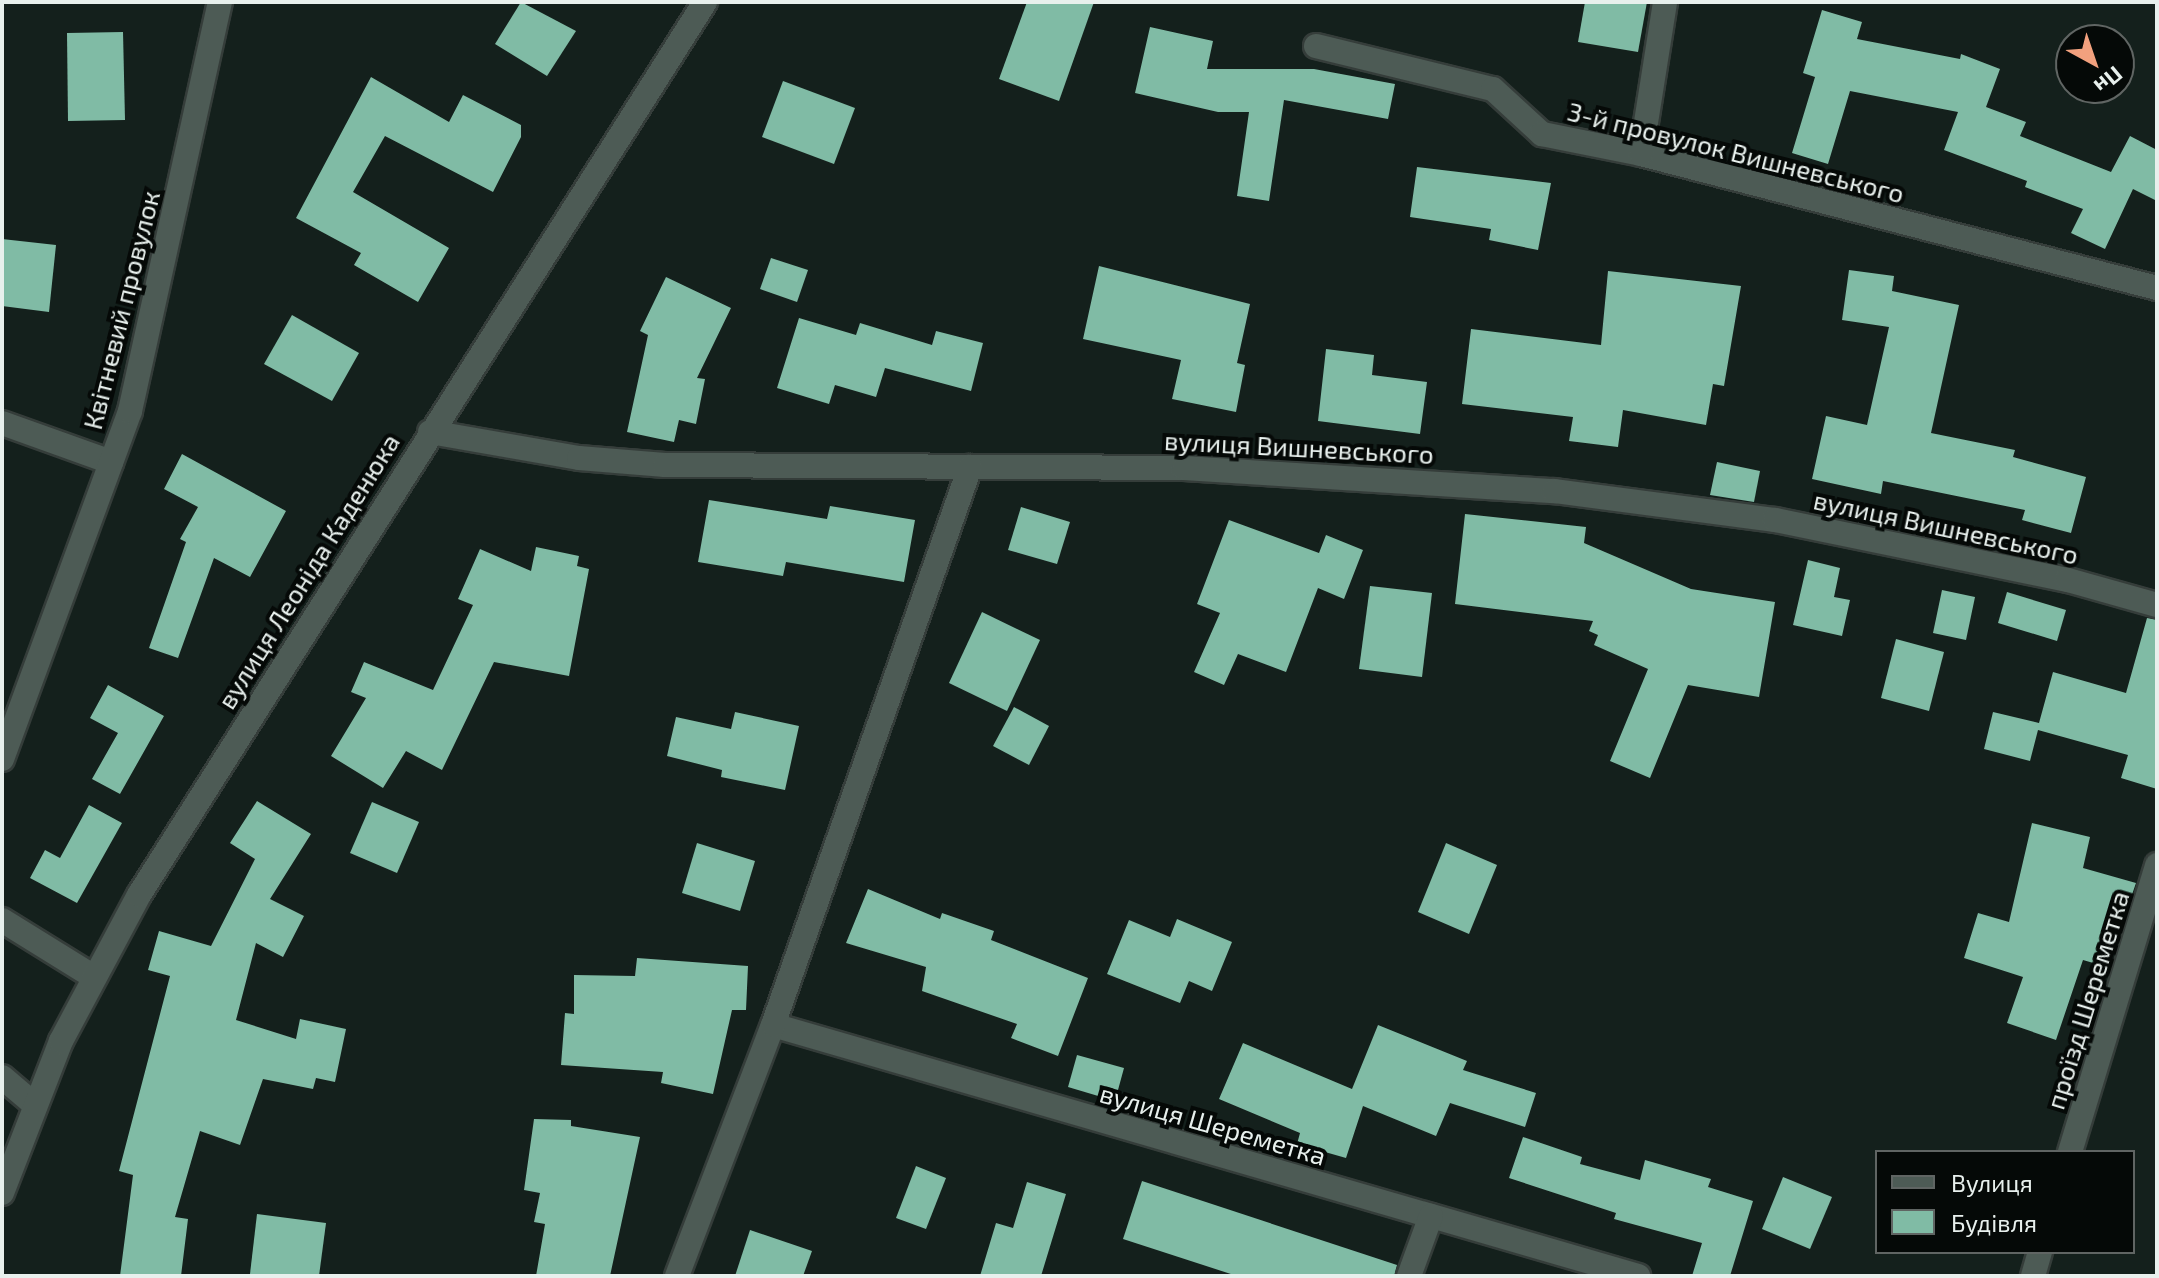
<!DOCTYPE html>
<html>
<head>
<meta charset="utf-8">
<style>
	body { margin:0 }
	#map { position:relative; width:2159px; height:1278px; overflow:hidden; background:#14201c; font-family:"Exo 2",sans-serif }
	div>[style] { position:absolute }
	.building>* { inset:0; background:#80bba5 }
	.roads { filter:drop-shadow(2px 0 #353d3a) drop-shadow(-2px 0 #353d3a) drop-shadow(0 2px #353d3a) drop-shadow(0 -2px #353d3a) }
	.minor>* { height:24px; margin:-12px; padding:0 12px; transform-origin:12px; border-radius:12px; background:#4d5b55 }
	span { translate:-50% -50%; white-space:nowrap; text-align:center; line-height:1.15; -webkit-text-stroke:8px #050907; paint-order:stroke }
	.street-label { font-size:26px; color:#e8f0ed }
	.frame { position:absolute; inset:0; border:4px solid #e8f0ed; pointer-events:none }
	.legend { position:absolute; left:1875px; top:1150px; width:260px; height:104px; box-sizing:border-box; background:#050907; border:2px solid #606563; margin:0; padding:10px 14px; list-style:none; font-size:24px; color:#e8f0ed }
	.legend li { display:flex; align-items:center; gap:16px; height:40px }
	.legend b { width:40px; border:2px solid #606563 }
	.north { position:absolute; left:2055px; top:24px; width:80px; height:80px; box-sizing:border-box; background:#050907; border:2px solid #606563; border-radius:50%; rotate:140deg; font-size:22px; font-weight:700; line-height:32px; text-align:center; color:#e8f0ed }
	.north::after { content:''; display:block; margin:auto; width:28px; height:36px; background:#f2a17e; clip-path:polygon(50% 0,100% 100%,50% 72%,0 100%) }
</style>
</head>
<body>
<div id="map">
	<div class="building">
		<i style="clip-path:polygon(521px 2px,576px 31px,547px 76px,495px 44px)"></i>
		<i style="clip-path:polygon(1027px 2px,1094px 2px,1059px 101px,999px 79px)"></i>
		<i style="clip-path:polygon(1585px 2px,1647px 2px,1638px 52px,1578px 42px)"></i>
		<i style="clip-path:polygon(1822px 10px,1862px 22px,1857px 39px,1960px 59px,1961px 54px,2000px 69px,1986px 107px,2026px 122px,2020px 136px,2111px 172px,2130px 136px,2157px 150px,2157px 201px,2133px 189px,2105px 249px,2071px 233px,2083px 209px,2025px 187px,2027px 181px,1944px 150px,1958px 112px,1850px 91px,1828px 164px,1792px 153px,1815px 77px,1803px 73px)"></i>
		<i style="clip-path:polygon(1150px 27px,1213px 41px,1207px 69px,1314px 69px,1395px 84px,1388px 119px,1284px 100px,1269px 201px,1237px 196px,1249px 112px,1218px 112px,1135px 93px)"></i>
		<i style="clip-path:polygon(123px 32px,125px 120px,68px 121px,67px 33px)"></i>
		<i style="clip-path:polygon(371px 77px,449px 122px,463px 95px,521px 125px,521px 137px,493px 192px,385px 136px,353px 192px,449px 248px,418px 302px,354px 265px,361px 253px,296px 218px)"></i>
		<i style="clip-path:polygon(783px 81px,855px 108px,834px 164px,762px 137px)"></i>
		<i style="clip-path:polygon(1417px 167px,1551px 183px,1538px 250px,1489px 240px,1491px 229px,1410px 217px)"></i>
		<i style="clip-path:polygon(2px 239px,56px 245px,49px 312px,2px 306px)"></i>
		<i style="clip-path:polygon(771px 258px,808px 270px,797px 302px,760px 289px)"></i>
		<i style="clip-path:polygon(1099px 266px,1250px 304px,1237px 363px,1245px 365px,1236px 412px,1172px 399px,1181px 360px,1083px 339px)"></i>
		<i style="clip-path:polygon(1849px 270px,1894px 276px,1892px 291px,1959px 305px,1931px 433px,2015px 450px,2013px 457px,2086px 477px,2071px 533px,2022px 520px,2025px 510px,1883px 481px,1881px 494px,1812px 479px,1826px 416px,1867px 425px,1889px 327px,1842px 320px)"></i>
		<i style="clip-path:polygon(1608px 271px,1741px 286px,1724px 386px,1713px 384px,1706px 425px,1623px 410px,1618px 447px,1569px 441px,1573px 417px,1462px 404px,1471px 329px,1601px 345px)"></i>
		<i style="clip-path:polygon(666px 277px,731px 308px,697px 378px,705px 379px,696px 424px,679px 420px,674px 442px,627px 432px,648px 335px,640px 331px)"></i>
		<i style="clip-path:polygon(292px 315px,359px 353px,332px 401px,264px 364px)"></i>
		<i style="clip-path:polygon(799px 318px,856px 335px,860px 323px,932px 345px,936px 331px,983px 343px,971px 391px,885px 368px,876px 397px,835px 385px,829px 404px,777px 388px)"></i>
		<i style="clip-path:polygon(1326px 349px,1374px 355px,1372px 375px,1427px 382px,1420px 434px,1318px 421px)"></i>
		<i style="clip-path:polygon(182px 454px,286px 511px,250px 577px,214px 558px,178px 658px,149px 648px,186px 542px,180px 539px,198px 507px,164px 489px)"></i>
		<i style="clip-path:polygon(1717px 462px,1760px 471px,1754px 502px,1710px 495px)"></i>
		<i style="clip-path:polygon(709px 500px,827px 519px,830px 506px,915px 520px,904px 582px,786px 562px,783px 576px,698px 562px)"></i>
		<i style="clip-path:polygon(1021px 507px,1070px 522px,1057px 564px,1008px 550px)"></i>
		<i style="clip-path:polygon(1465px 514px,1586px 527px,1584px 543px,1691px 589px,1775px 602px,1759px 697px,1688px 685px,1650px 778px,1610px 761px,1648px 669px,1594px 645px,1598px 635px,1589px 631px,1593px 621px,1455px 604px)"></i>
		<i style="clip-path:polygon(1229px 520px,1319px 553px,1326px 535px,1363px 550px,1344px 599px,1318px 588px,1286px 672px,1238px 654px,1224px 685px,1194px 672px,1220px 613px,1197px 604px)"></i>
		<i style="clip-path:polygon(536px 547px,579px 556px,577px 566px,589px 569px,569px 676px,494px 662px,442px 770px,406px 751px,383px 788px,331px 756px,366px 698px,351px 692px,364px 662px,433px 690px,473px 605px,458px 599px,480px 549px,531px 571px)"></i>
		<i style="clip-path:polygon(1808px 560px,1840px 568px,1834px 597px,1850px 600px,1842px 636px,1793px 625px)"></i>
		<i style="clip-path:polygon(1370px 586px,1432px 593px,1422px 677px,1359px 669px)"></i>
		<i style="clip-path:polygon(1942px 590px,1975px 597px,1966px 640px,1933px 633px)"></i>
		<i style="clip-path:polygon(2007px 592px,2066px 610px,2057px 641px,1998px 623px)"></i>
		<i style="clip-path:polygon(982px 612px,1040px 640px,1007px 711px,949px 683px)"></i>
		<i style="clip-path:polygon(2147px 618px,2157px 620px,2157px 789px,2121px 778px,2128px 755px,2038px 730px,2030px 761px,1984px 749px,1993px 712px,2039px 723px,2053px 672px,2126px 693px)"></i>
		<i style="clip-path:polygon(1896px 639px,1944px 652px,1929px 711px,1881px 698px)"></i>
		<i style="clip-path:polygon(108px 685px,164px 716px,120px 794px,92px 779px,118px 733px,90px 718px)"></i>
		<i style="clip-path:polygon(1014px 707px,1049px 726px,1029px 765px,993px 746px)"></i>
		<i style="clip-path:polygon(735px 712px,799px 726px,785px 790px,721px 777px,722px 770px,667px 756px,676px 717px,731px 729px)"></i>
		<i style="clip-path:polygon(257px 801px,311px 834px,270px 899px,304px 916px,283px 957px,256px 943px,236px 1020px,296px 1039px,300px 1019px,346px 1029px,335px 1082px,316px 1078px,313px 1089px,263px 1079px,240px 1145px,200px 1131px,175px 1217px,188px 1219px,181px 1276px,120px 1276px,133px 1175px,119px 1171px,170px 976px,148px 970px,159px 931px,211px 946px,255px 859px,230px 843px)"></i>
		<i style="clip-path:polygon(372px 802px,419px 822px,397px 873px,350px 853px)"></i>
		<i style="clip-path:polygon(89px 805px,122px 823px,77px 903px,30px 878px,45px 850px,60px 858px)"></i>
		<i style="clip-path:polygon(2032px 823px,2090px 837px,2083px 868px,2136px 883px,2107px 967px,2083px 960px,2056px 1040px,2007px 1023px,2023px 977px,1964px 958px,1978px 913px,2009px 922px)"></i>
		<i style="clip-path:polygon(697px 843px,755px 861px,740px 911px,682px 893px)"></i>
		<i style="clip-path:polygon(1446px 843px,1497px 865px,1469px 934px,1418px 912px)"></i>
		<i style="clip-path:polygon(868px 889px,940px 919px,942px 913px,994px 931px,991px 940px,1088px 978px,1058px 1056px,1011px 1038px,1017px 1024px,922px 991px,926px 967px,846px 943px)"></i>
		<i style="clip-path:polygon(1177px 919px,1232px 942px,1212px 991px,1189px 981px,1180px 1003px,1107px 974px,1129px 920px,1170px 937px)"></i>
		<i style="clip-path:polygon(637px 958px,748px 966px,746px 1010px,732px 1010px,713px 1094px,661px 1083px,663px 1072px,561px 1065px,565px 1013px,574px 1014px,574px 975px,635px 976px)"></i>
		<i style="clip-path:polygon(1378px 1025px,1467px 1061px,1463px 1070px,1536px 1093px,1525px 1127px,1450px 1103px,1436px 1136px,1363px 1106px,1346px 1158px,1297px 1144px,1300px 1133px,1219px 1099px,1243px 1043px,1352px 1089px)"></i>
		<i style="clip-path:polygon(1077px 1055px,1124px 1068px,1115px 1101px,1068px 1087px)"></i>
		<i style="clip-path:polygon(534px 1119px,571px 1120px,571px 1126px,640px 1137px,610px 1276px,536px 1276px,545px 1224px,534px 1222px,540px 1193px,524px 1190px)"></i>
		<i style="clip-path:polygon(1523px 1137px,1582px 1157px,1580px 1164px,1640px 1180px,1645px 1160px,1711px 1179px,1708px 1187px,1753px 1201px,1730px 1276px,1692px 1276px,1702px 1243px,1614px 1219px,1616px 1213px,1509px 1178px)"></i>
		<i style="clip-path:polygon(916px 1166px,946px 1178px,926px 1229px,896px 1218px)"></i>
		<i style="clip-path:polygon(1783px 1177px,1832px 1197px,1810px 1249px,1762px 1229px)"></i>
		<i style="clip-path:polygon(1142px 1181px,1397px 1265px,1394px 1276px,1237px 1276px,1123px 1239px)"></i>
		<i style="clip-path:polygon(1027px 1182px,1066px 1194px,1041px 1276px,980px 1276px,996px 1223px,1013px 1228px)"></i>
		<i style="clip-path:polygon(257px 1214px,326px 1223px,319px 1276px,250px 1274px)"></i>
		<i style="clip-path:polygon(750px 1230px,812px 1251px,803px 1276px,735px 1276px)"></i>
	</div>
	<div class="roads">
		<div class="minor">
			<i style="left:1316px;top:46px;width:182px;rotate:13.7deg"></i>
			<i style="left:1493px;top:89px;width:67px;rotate:42.6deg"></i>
			<i style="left:1542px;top:134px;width:101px;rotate:11.4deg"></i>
			<i style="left:1641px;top:154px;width:533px;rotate:14.56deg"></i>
			<i style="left:1641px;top:154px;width:154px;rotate:-81deg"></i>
			<i style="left:2px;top:423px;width:116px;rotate:19.7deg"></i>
			<i style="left:430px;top:432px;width:151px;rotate:9.9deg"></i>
			<i style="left:579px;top:458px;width:86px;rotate:4.7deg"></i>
			<i style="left:665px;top:465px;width:519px;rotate:0.33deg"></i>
			<i style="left:1184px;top:468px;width:371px;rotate:3.6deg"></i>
			<i style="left:1554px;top:491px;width:223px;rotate:7.5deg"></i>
			<i style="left:1775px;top:520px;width:299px;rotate:11.6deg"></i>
			<i style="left:2068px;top:580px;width:92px;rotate:15.7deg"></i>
			<i style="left:2px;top:759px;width:371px;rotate:-69.8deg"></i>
			<i style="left:130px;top:411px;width:419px;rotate:-77.6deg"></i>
			<i style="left:2px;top:920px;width:108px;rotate:31.8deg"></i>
			<i style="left:773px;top:1025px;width:901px;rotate:16.18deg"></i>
			<i style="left:2px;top:1077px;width:43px;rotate:40.3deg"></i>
			<i style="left:2070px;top:1152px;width:300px;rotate:-73.1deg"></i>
			<i style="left:2px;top:1193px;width:163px;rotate:-68.8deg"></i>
			<i style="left:61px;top:1041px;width:166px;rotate:-61.9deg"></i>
			<i style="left:139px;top:895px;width:1057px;rotate:-57.63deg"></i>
			<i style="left:677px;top:1276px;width:269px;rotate:-69.1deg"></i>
			<i style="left:773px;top:1025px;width:592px;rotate:-70.55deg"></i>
			<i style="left:1409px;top:1276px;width:64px;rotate:-69.9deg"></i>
			<i style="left:2033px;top:1276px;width:25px;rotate:-74deg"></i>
		</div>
	</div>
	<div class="street-label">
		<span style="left:1736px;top:152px;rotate:14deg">3-й провулок Вишневського</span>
		<span style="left:121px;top:310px;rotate:-76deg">Квітневий провулок</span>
		<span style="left:1299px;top:447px;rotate:3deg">вулиця Вишневського</span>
		<span style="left:1946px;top:527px;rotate:12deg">вулиця Вишневського</span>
		<span style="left:308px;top:571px;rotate:-58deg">вулиця Леоніда Каденюка</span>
		<span style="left:2087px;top:1000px;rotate:-73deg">проїзд Шереметка</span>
		<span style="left:1213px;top:1124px;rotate:16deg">вулиця Шереметка</span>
	</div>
	<div class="frame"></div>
	<ul class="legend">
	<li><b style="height:10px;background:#4d5b55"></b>Вулиця</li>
	<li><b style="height:22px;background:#80bba5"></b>Будівля</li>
	</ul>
	<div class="north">Пн</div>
</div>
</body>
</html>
